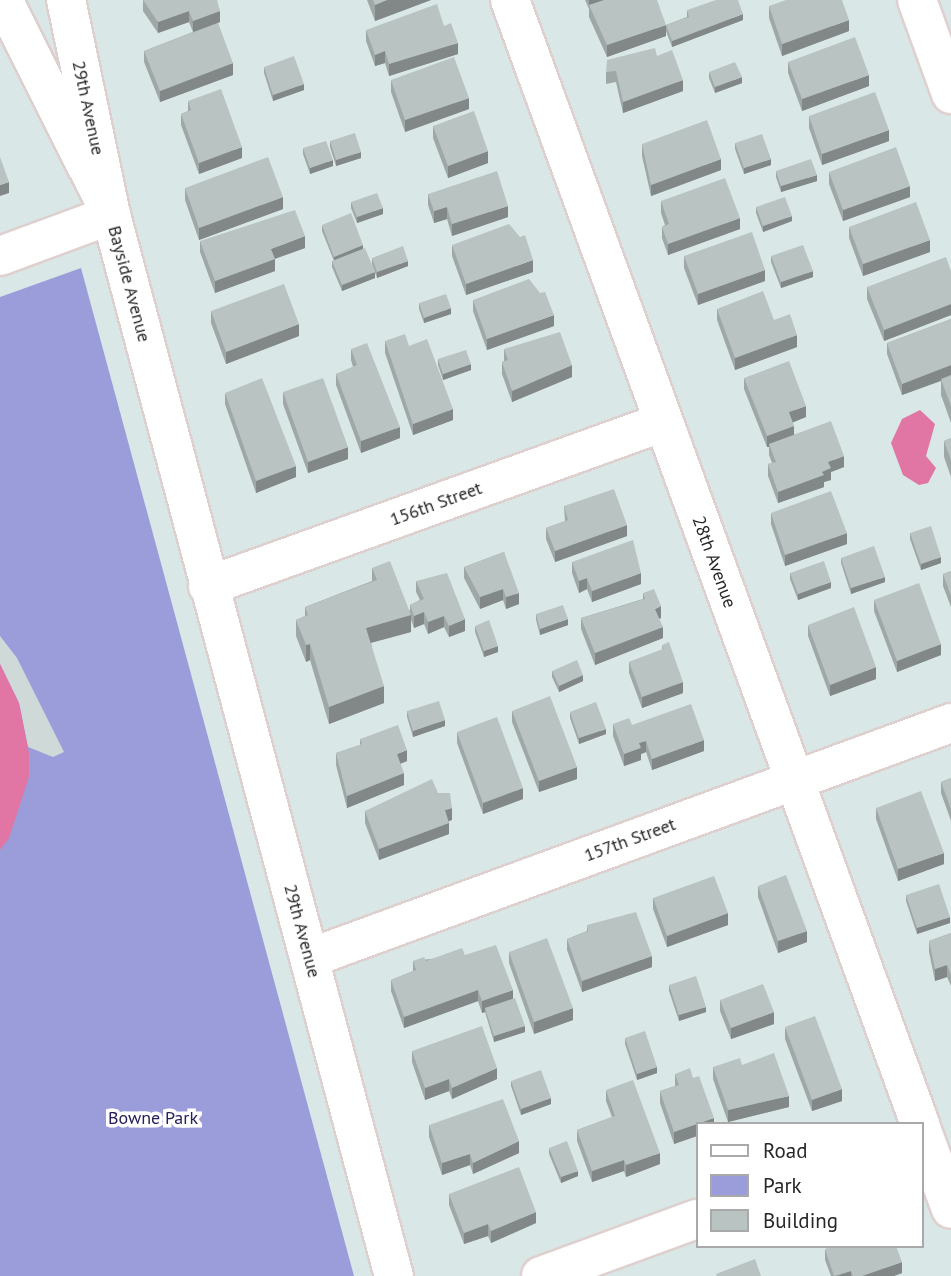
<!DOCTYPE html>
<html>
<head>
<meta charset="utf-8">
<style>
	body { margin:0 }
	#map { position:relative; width:951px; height:1276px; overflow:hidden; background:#d9e8e6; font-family:"PT Sans",sans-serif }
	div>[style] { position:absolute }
	.green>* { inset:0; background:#9a9dda }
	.plaza>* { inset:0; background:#cfd9d8 }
	.water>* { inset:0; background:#e175a4 }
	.roads { filter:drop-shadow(2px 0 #ded0cf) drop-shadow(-2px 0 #ded0cf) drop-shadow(0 2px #ded0cf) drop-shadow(0 -2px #ded0cf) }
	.minor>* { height:38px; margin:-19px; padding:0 19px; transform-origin:19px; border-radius:19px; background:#fff }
	.wall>* { inset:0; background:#9fa8a7 }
	.shaded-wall>* { inset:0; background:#828888 }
	.building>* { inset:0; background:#b9c3c2 }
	span { translate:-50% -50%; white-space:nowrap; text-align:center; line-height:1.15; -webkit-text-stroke:7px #fff; paint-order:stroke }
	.street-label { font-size:18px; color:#272727 }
	.park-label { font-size:18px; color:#25205b }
	.legend { position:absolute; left:696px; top:1122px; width:228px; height:126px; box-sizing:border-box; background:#fff; border:2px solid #a9a9a9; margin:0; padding:9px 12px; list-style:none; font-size:21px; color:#272727 }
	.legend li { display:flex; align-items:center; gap:14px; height:35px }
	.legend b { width:35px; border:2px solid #a9a9a9 }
</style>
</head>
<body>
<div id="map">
	<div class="green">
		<i style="clip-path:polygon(81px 268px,354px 1276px,0 1276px,0 297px)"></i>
	</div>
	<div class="plaza">
		<i style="clip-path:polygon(0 636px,17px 658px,64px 752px,53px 757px,28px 747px,19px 703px,0 664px)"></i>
	</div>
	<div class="water">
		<i style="clip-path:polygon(920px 410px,935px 424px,926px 456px,936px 468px,928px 483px,919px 485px,903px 475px,891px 443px,902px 419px)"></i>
		<i style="clip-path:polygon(0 664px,19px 703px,29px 753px,29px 777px,9px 838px,0 850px)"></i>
	</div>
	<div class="roads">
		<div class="minor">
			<i style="left:3px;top:0;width:241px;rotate:63.3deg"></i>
			<i style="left:111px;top:215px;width:1098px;rotate:75.07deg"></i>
			<i style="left:510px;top:0;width:1196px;rotate:69.96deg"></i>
			<i style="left:917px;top:0;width:100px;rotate:70.1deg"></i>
			<i style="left:0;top:256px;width:118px;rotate:-20.3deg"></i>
			<i style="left:111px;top:215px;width:220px;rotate:-101.8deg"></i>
			<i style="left:208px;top:586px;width:484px;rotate:-19.8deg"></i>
			<i style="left:310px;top:958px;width:683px;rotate:-20.13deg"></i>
			<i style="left:921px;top:1128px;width:86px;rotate:69.7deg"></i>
			<i style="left:541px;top:1276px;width:166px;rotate:-20.1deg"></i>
		</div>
	</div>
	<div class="wall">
		<i style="clip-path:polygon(143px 0,217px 0,220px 22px,218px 23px,233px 75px,160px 102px,144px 62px,144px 51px,193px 32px,189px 22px,158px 33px,143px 11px)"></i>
		<i style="clip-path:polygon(367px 0,431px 0,375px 21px)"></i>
		<i style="clip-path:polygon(585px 0,616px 0,666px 36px,607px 57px,589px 17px,589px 9px)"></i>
		<i style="clip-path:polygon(769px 6px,849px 31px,782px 56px,769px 18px)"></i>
		<i style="clip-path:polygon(687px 10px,743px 20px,672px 47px,666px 31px,666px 25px,687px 17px)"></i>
		<i style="clip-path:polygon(444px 26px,458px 54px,389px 76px,385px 63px,375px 66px,366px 41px,366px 30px)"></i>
		<i style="clip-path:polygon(657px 56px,683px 91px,623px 113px,616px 82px,606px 84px,606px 72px)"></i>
		<i style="clip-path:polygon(788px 62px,869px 86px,802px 111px,788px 73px)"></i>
		<i style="clip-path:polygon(264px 67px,304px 90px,273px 101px,264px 73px)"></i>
		<i style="clip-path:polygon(709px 72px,742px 83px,715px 93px,709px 78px)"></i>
		<i style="clip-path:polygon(391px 80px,469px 109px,405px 132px,391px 92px)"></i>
		<i style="clip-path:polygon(188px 101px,242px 158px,199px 174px,181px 125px,181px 114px,188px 111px)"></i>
		<i style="clip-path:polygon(809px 116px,889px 141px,822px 165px,809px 128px)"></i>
		<i style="clip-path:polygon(433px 126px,488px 163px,448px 178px,433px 138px)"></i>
		<i style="clip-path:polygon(330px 141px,361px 158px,336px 166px,330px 147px)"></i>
		<i style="clip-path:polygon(735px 143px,771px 165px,744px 174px,735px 149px)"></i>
		<i style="clip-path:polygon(642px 144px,721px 170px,651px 196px,642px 156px)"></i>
		<i style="clip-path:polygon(303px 148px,333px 166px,310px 174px,303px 154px)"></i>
		<i style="clip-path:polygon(776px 171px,817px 181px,781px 192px,776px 177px)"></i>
		<i style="clip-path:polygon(829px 172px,910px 197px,843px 221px,829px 184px)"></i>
		<i style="clip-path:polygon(185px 188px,283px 209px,199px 240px,185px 200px)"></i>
		<i style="clip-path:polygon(428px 194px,508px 217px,452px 236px,447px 219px,434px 223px,428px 205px)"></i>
		<i style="clip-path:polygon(661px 201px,740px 229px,668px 255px,662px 238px,662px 227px,665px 225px,661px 213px)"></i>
		<i style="clip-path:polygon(351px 202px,383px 214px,357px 223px,351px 208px)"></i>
		<i style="clip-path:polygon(756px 207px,792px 221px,763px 232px,756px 213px)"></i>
		<i style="clip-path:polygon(322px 225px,363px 249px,375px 278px,342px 291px,332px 267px,332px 261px,334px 261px,322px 231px)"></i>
		<i style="clip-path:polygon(849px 227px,930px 252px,863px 276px,849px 238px)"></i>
		<i style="clip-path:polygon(200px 241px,305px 248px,275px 259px,275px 271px,215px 293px,200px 252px)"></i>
		<i style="clip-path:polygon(452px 245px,533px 272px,466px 295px,452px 256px)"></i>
		<i style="clip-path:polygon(684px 256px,765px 281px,698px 305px,684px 268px)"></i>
		<i style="clip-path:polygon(771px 256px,813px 277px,781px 288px,771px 262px)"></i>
		<i style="clip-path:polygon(372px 258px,408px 266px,377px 278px,372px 264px)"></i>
		<i style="clip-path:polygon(951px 271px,951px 315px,884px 341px,867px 299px,867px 287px)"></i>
		<i style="clip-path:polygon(473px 300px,554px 326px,487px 350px,473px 311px)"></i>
		<i style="clip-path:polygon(419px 303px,451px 314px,424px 323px,419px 309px)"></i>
		<i style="clip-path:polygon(717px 309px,774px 320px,797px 347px,735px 370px,717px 320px)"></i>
		<i style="clip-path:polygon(211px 311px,299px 336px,226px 364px,211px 323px)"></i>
		<i style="clip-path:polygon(951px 319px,951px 423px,941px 395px,941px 381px,902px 395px,887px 354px,887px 343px)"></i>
		<i style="clip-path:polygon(385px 341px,409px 346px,453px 420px,413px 435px,385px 353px)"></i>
		<i style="clip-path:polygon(351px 349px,400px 438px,361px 453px,336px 385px,336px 374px,353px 367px,351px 360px)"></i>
		<i style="clip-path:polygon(504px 349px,572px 377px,512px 402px,502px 374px,502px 362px,504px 361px)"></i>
		<i style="clip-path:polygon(438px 359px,471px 370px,443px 380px,438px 365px)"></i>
		<i style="clip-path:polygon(744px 378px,806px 417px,793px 422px,794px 434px,844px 467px,831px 472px,831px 480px,824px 482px,824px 487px,778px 503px,768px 476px,768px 464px,772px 463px,769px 455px,769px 447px,767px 447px,744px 389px)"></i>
		<i style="clip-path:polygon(283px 392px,348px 459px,308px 473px,283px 404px)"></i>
		<i style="clip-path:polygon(225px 393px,296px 477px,256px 493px,225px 404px)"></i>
		<i style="clip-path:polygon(951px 438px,951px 477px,944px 457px,944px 441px)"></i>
		<i style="clip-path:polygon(564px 506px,627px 536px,555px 562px,546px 539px,546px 528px,565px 521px)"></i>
		<i style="clip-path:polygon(771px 513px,847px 544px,785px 566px,771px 524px)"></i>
		<i style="clip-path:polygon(910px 533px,941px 563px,921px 570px,910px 539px)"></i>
		<i style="clip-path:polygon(504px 552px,519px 604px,506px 609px,503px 600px,480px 609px,464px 578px,464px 567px)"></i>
		<i style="clip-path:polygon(841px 558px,885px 582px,851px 594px,841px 563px)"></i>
		<i style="clip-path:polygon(572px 562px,641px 584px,592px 602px,587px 589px,579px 593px,572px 573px)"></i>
		<i style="clip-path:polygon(372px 568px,410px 611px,410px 605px,420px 600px,416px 592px,416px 581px,465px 631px,449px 637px,444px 627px,428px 634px,424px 624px,414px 628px,411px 620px,411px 632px,371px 643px,384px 703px,329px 724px,310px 660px,306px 662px,296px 636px,296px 620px,305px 616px,305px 607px,372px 581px)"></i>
		<i style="clip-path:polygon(951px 571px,951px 607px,943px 586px,943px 574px)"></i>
		<i style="clip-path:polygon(790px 573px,831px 588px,798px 600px,790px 579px)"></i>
		<i style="clip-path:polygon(643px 593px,661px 618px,659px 619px,663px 638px,595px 665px,581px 629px,581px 618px,643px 599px)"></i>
		<i style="clip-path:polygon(874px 600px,941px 655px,897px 672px,874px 611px)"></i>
		<i style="clip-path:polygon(536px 614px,568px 625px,540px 635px,536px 620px)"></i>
		<i style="clip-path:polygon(808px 625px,876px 679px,830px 696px,808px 636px)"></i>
		<i style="clip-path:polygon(475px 626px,498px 652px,484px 657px,475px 632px)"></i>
		<i style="clip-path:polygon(662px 645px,683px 693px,642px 708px,629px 673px,629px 662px,662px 650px)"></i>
		<i style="clip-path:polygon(552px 671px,583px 681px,559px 692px,552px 677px)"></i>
		<i style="clip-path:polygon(407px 711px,445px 726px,413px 737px,407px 717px)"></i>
		<i style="clip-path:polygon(512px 711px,577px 779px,539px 792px,512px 722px)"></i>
		<i style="clip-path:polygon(570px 712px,606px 734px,579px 744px,570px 718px)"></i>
		<i style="clip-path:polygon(613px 724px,632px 725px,704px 751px,652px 770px,646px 752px,641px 754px,641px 760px,624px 766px,613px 736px)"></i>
		<i style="clip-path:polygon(457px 732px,523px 799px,483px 814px,457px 743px)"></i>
		<i style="clip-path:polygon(360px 739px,407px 761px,400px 764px,404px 785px,347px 808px,336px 765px,336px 753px,360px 745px)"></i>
		<i style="clip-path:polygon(951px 778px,951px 821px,941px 793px,941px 782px)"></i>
		<i style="clip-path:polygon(438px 793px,452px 820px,449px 821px,449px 834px,379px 860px,365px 823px,365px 811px)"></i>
		<i style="clip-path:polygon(876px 808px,944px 864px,898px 881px,876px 819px)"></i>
		<i style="clip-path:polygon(758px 886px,807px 942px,778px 953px,758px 897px)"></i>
		<i style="clip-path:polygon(906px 895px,950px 923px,917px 934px,906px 901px)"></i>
		<i style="clip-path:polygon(653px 898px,728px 925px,667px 947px,653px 909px)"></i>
		<i style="clip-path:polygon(587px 925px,652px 967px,582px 992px,567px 950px,567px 939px,587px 931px)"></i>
		<i style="clip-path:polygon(951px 933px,951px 986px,947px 977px,935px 981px,929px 952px,929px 941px)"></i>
		<i style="clip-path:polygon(509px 952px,573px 1020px,534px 1034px,509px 963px)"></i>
		<i style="clip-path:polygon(465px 955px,513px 999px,525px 1032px,494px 1042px,485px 1012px,482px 1013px,478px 1001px,404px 1028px,391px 991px,391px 980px,413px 971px,413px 961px)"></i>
		<i style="clip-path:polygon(669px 985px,706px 1012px,679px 1021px,669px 991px)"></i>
		<i style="clip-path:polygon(720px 1000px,774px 1024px,731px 1039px,720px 1011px)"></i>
		<i style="clip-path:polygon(785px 1027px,842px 1101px,812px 1111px,785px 1039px)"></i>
		<i style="clip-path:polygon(625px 1038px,657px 1073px,637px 1080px,625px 1044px)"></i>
		<i style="clip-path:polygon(412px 1051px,497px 1079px,452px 1099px,449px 1091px,425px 1100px,412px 1062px)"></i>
		<i style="clip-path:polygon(742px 1065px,789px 1107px,728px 1122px,713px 1079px,713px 1067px)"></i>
		<i style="clip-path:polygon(675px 1074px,693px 1078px,714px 1124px,697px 1124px,697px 1136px,674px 1144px,660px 1103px,660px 1091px,675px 1086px)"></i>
		<i style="clip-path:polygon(511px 1081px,551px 1104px,521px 1115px,511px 1086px)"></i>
		<i style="clip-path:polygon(606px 1090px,660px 1164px,626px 1177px,624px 1171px,592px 1182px,577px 1141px,577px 1130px,612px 1117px,606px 1101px)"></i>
		<i style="clip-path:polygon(429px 1125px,519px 1153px,473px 1174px,470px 1165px,442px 1175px,429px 1137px)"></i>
		<i style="clip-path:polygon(549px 1148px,578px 1176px,561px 1183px,549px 1154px)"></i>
		<i style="clip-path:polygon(449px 1194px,536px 1223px,491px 1243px,488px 1236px,464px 1244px,449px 1205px)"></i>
		<i style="clip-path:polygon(825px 1249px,902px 1273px,894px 1276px,831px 1276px,825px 1260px)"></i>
	</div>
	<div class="shaded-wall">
		<i style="clip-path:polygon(387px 0,431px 0,375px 21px,375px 5px)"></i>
		<i style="clip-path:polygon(589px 0,614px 0,589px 5px)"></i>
		<i style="clip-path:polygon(189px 11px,189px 22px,158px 33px,158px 22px)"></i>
		<i style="clip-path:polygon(220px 11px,220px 22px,193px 32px,193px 21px)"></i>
		<i style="clip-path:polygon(743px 14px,743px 20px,672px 47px,672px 41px)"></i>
		<i style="clip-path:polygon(849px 20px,849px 31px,782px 56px,782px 44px)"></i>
		<i style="clip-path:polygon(666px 25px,666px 36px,607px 57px,607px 45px)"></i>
		<i style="clip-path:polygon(458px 43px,458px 54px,389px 76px,389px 64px)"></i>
		<i style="clip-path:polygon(385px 51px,385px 63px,375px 66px,375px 55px)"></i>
		<i style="clip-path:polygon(233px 63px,233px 75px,160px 102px,160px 91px)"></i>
		<i style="clip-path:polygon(869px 75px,869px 86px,802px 111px,802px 99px)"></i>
		<i style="clip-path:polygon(742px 77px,742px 83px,715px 93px,715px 87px)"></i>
		<i style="clip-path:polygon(683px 80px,683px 91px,623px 113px,623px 102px)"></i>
		<i style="clip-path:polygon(304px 84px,304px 90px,273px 101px,273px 95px)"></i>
		<i style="clip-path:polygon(469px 98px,469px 109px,405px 132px,405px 120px)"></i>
		<i style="clip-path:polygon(889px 130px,889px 141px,822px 165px,822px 154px)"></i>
		<i style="clip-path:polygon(242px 147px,242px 158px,199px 174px,199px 163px)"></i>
		<i style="clip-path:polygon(488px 151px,488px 163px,448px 178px,448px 166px)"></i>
		<i style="clip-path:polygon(361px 152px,361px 158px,336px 166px,336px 160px)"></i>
		<i style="clip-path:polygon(721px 159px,721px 170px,651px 196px,651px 185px)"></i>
		<i style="clip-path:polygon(771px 159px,771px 165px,744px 174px,744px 168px)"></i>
		<i style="clip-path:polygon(333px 160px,333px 166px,310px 174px,310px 168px)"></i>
		<i style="clip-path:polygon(817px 175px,817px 181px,781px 192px,781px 186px)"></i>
		<i style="clip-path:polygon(9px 182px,9px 193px,0 196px,0 185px)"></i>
		<i style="clip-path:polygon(910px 186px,910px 197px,843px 221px,843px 210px)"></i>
		<i style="clip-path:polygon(283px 197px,283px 209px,199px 240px,199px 228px)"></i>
		<i style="clip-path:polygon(508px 206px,508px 217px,452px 236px,452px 224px)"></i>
		<i style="clip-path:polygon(447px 207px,447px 219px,434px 223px,434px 211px)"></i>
		<i style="clip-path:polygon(383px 208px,383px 214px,357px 223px,357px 217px)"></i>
		<i style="clip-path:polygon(792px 216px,792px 221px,763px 232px,763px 226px)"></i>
		<i style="clip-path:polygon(740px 218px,740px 229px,668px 255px,668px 244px)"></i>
		<i style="clip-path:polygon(305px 236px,305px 248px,271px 260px,271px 249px)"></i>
		<i style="clip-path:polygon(930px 240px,930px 252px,863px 276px,863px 264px)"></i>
		<i style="clip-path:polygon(363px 245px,363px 251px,334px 262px,334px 257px)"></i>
		<i style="clip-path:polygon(275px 259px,275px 271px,215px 293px,215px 281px)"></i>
		<i style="clip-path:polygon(533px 260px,533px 272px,466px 295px,466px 284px)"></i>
		<i style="clip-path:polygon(408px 261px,408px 266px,377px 278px,377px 272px)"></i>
		<i style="clip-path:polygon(765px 270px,765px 281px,698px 305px,698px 294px)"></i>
		<i style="clip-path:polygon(813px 271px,813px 277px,781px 288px,781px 282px)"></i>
		<i style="clip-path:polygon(375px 272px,375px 278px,342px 291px,342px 285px)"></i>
		<i style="clip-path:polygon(951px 304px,951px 315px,884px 341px,884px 330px)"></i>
		<i style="clip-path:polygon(451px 308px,451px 314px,424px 323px,424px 318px)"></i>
		<i style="clip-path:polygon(554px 315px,554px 326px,487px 350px,487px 339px)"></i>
		<i style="clip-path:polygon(299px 324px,299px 336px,226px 364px,226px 352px)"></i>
		<i style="clip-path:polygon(797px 335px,797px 347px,735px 370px,735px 358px)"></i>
		<i style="clip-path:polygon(471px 364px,471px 370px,443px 380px,443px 374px)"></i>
		<i style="clip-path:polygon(572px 365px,572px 377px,512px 402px,512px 391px)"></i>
		<i style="clip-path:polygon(951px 365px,951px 377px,902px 395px,902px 384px)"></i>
		<i style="clip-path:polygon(806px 406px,806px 417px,789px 424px,789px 412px)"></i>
		<i style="clip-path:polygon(453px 409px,453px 420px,413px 435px,413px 424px)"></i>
		<i style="clip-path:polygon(794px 426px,794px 437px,769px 444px,769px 447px,767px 447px,767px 436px)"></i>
		<i style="clip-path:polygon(400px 427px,400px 438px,361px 453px,361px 441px)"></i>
		<i style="clip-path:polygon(348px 447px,348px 459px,308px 473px,308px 462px)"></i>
		<i style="clip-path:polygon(844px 456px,844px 467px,831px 472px,831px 480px,824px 482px,824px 487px,778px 503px,778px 492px,822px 472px,828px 462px)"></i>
		<i style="clip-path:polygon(296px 466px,296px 477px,256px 493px,256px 481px)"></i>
		<i style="clip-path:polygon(627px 525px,627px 536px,555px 562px,555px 551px)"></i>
		<i style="clip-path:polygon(847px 533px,847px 544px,785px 566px,785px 555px)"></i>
		<i style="clip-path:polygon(941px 557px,941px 563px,921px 570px,921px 564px)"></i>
		<i style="clip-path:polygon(641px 573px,641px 584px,592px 602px,592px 591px)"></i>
		<i style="clip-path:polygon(885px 577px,885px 582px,851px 594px,851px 588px)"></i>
		<i style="clip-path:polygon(587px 578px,587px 589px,579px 593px,579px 581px)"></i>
		<i style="clip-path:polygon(831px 582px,831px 588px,798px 600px,798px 594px)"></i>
		<i style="clip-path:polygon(503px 589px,503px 600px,480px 609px,480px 597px)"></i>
		<i style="clip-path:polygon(519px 593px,519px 604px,506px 609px,506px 597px)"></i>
		<i style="clip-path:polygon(661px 606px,661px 618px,655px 620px,655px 609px)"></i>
		<i style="clip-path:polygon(424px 612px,424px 624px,414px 628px,414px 616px)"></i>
		<i style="clip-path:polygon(411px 615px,411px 632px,366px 644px,366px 628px)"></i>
		<i style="clip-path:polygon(444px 616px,444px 627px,428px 634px,428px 622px)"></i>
		<i style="clip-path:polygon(465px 619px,465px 631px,449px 637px,449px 626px)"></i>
		<i style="clip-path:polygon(568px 619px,568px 625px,540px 635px,540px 629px)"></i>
		<i style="clip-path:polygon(663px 627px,663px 638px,595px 665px,595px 653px)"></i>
		<i style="clip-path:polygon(310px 644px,310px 660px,306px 662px,306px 645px)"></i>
		<i style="clip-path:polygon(941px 644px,941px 655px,897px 672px,897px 661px)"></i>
		<i style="clip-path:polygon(498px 646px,498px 652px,484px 657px,484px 651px)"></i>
		<i style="clip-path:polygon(876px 667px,876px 679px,830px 696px,830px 685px)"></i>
		<i style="clip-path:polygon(583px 675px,583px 681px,559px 692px,559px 686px)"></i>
		<i style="clip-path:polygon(683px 682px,683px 693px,642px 708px,642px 697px)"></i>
		<i style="clip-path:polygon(384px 686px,384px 703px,329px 724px,329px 707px)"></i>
		<i style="clip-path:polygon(445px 720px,445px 726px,413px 737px,413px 731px)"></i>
		<i style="clip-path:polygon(606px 729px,606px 734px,579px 744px,579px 738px)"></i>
		<i style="clip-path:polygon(704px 740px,704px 751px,652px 770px,652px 759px)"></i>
		<i style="clip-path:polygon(646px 741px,646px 752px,641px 754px,641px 760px,624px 766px,624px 754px,639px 743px)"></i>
		<i style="clip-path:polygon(407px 750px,407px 761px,397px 765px,397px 754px)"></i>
		<i style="clip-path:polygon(577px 767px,577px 779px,539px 792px,539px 781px)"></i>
		<i style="clip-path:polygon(404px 773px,404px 785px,347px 808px,347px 796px)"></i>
		<i style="clip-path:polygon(523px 788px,523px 799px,483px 814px,483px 803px)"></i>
		<i style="clip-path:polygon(452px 808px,452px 820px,445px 822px,445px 810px)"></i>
		<i style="clip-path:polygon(449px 823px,449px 834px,379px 860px,379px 849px)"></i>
		<i style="clip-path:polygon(944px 853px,944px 864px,898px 881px,898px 869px)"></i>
		<i style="clip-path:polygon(728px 913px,728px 925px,667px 947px,667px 936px)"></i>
		<i style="clip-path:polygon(950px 917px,950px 923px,917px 934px,917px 928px)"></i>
		<i style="clip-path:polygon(807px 931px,807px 942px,778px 953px,778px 941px)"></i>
		<i style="clip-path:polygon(652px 956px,652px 967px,582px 992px,582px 981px)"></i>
		<i style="clip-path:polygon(947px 965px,947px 977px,935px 981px,935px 969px)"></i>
		<i style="clip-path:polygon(478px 990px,478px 1001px,404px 1028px,404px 1017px)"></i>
		<i style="clip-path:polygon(513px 990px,513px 1002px,485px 1008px,485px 1012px,482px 1013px,482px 1001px)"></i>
		<i style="clip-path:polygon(706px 1007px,706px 1012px,679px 1021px,679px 1015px)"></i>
		<i style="clip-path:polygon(573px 1008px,573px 1020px,534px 1034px,534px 1022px)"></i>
		<i style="clip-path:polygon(774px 1012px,774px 1024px,731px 1039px,731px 1028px)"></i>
		<i style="clip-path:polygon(525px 1026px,525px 1032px,494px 1042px,494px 1036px)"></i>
		<i style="clip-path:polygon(657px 1067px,657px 1073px,637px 1080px,637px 1074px)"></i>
		<i style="clip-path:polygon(497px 1068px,497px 1079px,452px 1099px,452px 1088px)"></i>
		<i style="clip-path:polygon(449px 1079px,449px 1091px,425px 1100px,425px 1088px)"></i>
		<i style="clip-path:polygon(842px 1089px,842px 1101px,812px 1111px,812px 1100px)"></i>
		<i style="clip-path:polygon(789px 1096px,789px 1107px,728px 1122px,728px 1110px)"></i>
		<i style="clip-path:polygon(551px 1098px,551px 1104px,521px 1115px,521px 1109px)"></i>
		<i style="clip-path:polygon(714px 1118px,714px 1124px,698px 1124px)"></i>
		<i style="clip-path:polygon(697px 1124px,697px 1136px,674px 1144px,674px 1132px)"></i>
		<i style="clip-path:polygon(519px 1141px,519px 1153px,473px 1174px,473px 1163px)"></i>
		<i style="clip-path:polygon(660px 1153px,660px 1164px,626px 1177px,626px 1165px)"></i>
		<i style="clip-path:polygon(470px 1154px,470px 1165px,442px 1175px,442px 1163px)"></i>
		<i style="clip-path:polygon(624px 1160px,624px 1171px,592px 1182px,592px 1171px)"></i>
		<i style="clip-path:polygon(578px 1171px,578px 1176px,561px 1183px,561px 1177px)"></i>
		<i style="clip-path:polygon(536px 1212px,536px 1223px,491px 1243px,491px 1231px)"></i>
		<i style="clip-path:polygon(488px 1224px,488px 1236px,464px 1244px,464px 1233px)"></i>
		<i style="clip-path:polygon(902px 1262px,902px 1273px,894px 1276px,862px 1276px)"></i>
		<i style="clip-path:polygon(851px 1271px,851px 1276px,837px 1276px)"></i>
	</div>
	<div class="building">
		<i style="clip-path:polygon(143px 0,217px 0,220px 11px,193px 21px,189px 11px,158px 22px)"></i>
		<i style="clip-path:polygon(373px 0,387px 0,375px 5px)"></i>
		<i style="clip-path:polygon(604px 0,657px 0,666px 25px,607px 45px,589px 5px)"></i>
		<i style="clip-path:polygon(716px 0,738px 0,743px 14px,672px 41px,666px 25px,689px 17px,687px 10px)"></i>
		<i style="clip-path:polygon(786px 0,842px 0,849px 20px,782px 44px,769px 6px)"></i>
		<i style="clip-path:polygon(437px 4px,444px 26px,451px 23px,458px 43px,389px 64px,385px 51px,375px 55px,366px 30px)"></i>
		<i style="clip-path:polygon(218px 23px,233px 63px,160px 91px,144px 51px)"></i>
		<i style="clip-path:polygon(855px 37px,869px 75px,802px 99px,788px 62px)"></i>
		<i style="clip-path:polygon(655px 48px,657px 56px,672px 50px,683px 80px,623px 102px,616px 71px,606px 72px,607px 60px)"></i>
		<i style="clip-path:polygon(294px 56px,304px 84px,273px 95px,264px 67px)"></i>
		<i style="clip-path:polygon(454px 57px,469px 98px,405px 120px,391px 80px)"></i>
		<i style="clip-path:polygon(735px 62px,742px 77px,715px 87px,709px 72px)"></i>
		<i style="clip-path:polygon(221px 89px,242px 147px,199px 163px,181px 114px,191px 110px,188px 101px)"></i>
		<i style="clip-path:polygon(875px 92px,889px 130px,822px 154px,809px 116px)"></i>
		<i style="clip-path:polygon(474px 111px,488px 151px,448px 166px,433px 126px)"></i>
		<i style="clip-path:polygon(707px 120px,721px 159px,651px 185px,642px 144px)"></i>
		<i style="clip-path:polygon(355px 133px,361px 152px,336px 160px,330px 141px)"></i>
		<i style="clip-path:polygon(762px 134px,771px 159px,744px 168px,735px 143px)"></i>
		<i style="clip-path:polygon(326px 141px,333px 160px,310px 168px,303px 148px)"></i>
		<i style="clip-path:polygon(896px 147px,910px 186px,843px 210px,829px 172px)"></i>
		<i style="clip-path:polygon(0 157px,9px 182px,0 185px)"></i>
		<i style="clip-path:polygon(268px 157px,283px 197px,199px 228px,185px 188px)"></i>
		<i style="clip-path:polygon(811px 159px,817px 175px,781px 186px,776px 171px)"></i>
		<i style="clip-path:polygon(497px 171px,508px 206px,452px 224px,447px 207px,434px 211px,428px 194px)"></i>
		<i style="clip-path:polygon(725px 178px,740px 218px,668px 244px,662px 227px,669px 224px,661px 201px)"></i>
		<i style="clip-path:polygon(377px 193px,383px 208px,357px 217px,351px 202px)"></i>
		<i style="clip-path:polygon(785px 197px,792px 216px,763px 226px,756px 207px)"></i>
		<i style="clip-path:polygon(916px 202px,930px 240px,863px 264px,849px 227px)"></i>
		<i style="clip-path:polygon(295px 210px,305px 236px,271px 249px,275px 259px,215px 281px,200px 241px)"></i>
		<i style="clip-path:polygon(351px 213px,363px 245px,334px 257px,322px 225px)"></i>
		<i style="clip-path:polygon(509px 224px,520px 237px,525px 235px,533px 260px,466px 284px,452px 245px)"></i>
		<i style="clip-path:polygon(752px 232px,765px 270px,698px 294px,684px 256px)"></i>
		<i style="clip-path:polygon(803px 245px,813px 271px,781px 282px,771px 256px)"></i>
		<i style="clip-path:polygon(403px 246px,408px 261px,377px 272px,372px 258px)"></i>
		<i style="clip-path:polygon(365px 248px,375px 272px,342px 285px,332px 261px)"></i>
		<i style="clip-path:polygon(946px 257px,951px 271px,951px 304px,884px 330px,867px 287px)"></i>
		<i style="clip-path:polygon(529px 279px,540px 293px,545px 292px,554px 315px,487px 339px,473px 300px)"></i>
		<i style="clip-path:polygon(284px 284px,299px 324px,226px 352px,211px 311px)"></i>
		<i style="clip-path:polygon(763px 291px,774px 320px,790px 314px,797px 335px,735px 358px,717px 309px)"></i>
		<i style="clip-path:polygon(446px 294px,451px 308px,424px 318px,419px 303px)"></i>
		<i style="clip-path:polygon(951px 319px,951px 365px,902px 384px,887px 343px)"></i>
		<i style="clip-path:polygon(560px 332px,572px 365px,512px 391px,502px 362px,508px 360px,504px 349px)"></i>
		<i style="clip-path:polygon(405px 334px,409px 346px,427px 339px,453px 409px,413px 424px,385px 341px)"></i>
		<i style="clip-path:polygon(367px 343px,400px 427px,361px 441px,336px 374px,357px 365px,351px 349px)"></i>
		<i style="clip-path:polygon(466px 350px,471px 364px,443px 374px,438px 359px)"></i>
		<i style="clip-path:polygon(789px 361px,806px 406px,789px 412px,794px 426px,767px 436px,744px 378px)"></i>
		<i style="clip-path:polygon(951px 375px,951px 406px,941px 379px)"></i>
		<i style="clip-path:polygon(262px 378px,296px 466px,256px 481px,225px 393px)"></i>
		<i style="clip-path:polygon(323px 378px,348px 447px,308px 462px,283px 392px)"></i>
		<i style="clip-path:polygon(831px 421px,844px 456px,828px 462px,831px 468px,822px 472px,824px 475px,778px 492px,768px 464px,776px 462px,769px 444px)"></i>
		<i style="clip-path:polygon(951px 438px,951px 460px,944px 441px)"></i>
		<i style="clip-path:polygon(614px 489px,627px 525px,555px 551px,546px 528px,568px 520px,564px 506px)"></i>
		<i style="clip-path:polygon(831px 491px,847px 533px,785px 555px,771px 513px)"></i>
		<i style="clip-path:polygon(931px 526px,941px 557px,921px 564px,910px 533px)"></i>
		<i style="clip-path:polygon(633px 540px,641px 573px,592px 591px,587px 578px,579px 581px,572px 562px)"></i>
		<i style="clip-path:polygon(874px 546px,885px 577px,851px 588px,841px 558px)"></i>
		<i style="clip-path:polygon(504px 552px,519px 593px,506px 597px,503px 589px,480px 597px,464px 567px)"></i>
		<i style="clip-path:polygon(390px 561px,411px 615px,366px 628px,384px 686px,329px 707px,310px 644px,306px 645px,296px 620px,308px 615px,305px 607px,377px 580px,372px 568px)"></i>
		<i style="clip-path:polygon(824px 561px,831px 582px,798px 594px,790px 573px)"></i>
		<i style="clip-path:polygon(951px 571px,951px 596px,943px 574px)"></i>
		<i style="clip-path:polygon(447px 573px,465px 619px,449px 626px,444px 616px,428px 622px,424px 612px,414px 616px,410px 605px,424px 599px,416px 581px)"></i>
		<i style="clip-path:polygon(919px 583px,941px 644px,897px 661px,874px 600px)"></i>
		<i style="clip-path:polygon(654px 589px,661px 606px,655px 609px,663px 627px,595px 653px,581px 618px,645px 599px,643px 593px)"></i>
		<i style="clip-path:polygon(563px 605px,568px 619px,540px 629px,536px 614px)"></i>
		<i style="clip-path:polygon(854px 607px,876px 667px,830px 685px,808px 625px)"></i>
		<i style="clip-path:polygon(489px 620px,498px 646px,484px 651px,475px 626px)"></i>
		<i style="clip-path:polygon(669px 642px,683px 682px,642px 697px,629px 662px,663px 649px,662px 645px)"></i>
		<i style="clip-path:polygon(577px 660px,583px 675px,559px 686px,552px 671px)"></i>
		<i style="clip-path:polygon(550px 696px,577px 767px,539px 781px,512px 711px)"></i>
		<i style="clip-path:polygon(439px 701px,445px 720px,413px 731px,407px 711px)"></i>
		<i style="clip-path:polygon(596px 702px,606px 729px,579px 738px,570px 712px)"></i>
		<i style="clip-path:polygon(691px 704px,704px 740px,652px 759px,646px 741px,639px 743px,641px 748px,624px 754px,613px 724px,629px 718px,632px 725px)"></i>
		<i style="clip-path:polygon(497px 717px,523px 788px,483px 803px,457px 732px)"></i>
		<i style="clip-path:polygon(398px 725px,407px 750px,397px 754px,404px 773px,347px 796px,336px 753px,362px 744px,360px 739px)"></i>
		<i style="clip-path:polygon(951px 778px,951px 809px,941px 782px)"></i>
		<i style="clip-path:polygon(432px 779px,438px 793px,450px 793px,452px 808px,445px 810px,449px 823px,379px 849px,365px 811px)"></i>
		<i style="clip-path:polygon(921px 791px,944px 853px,898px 869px,876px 808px)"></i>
		<i style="clip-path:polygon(786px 875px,807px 931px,778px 941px,758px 886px)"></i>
		<i style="clip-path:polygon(714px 876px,728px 913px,667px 936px,653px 898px)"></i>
		<i style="clip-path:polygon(939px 884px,950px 917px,917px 928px,906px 895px)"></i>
		<i style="clip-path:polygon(636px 912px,652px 956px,582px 981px,567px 939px,588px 931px,587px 925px)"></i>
		<i style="clip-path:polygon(951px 933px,951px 975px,947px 965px,935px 969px,929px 941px)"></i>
		<i style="clip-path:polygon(547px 938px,573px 1008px,534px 1022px,509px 952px)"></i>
		<i style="clip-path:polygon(496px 945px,513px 990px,482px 1001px,478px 990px,404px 1017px,391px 980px,416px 970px,413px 961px,424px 957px,426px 961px,462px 948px,465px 955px)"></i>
		<i style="clip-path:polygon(696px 976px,706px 1007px,679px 1015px,669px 985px)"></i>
		<i style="clip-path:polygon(763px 984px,774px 1012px,731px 1028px,720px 1000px)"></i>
		<i style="clip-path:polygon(515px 998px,525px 1026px,494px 1036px,485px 1008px)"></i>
		<i style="clip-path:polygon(815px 1016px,842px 1089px,812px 1100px,785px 1027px)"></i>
		<i style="clip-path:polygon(482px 1026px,497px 1068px,452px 1088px,449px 1079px,425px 1088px,412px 1051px)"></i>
		<i style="clip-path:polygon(645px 1031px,657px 1067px,637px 1074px,625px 1038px)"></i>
		<i style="clip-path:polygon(774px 1053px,789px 1096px,728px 1110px,713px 1067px,740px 1058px,742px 1065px)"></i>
		<i style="clip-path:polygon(690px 1068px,693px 1078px,699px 1076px,714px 1118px,674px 1132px,660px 1091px,679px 1085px,675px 1074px)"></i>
		<i style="clip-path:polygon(541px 1070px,551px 1098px,521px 1109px,511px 1081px)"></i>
		<i style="clip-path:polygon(633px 1080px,660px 1153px,626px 1165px,624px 1160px,592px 1171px,577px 1130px,615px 1116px,606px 1090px)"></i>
		<i style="clip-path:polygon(503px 1099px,519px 1141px,473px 1163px,470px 1154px,442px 1163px,429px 1125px)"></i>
		<i style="clip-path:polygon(567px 1141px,578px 1171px,561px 1177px,549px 1148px)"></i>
		<i style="clip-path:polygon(519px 1167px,536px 1212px,491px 1231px,488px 1224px,464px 1233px,449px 1194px)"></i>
		<i style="clip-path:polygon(833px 1246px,896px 1246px,902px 1262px,862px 1276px,853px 1276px,851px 1271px,834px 1276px,825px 1249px)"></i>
		<i style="clip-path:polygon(755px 1259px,761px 1276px,717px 1276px,716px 1274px)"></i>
	</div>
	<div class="street-label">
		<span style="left:88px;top:108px;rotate:78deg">29th Avenue</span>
		<span style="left:129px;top:284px;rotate:75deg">Bayside Avenue</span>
		<span style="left:436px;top:504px;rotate:-20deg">156th Street</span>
		<span style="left:714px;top:562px;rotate:70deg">28th Avenue</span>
		<span style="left:630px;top:840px;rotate:-20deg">157th Street</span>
		<span style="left:302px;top:931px;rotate:75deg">29th Avenue</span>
	</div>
	<div class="park-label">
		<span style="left:153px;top:1118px">Bowne Park</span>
	</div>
	<ul class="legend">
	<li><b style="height:9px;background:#fff"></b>Road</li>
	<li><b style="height:19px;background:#9a9dda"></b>Park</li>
	<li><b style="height:19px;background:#b9c3c2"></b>Building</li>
	</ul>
</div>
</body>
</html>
